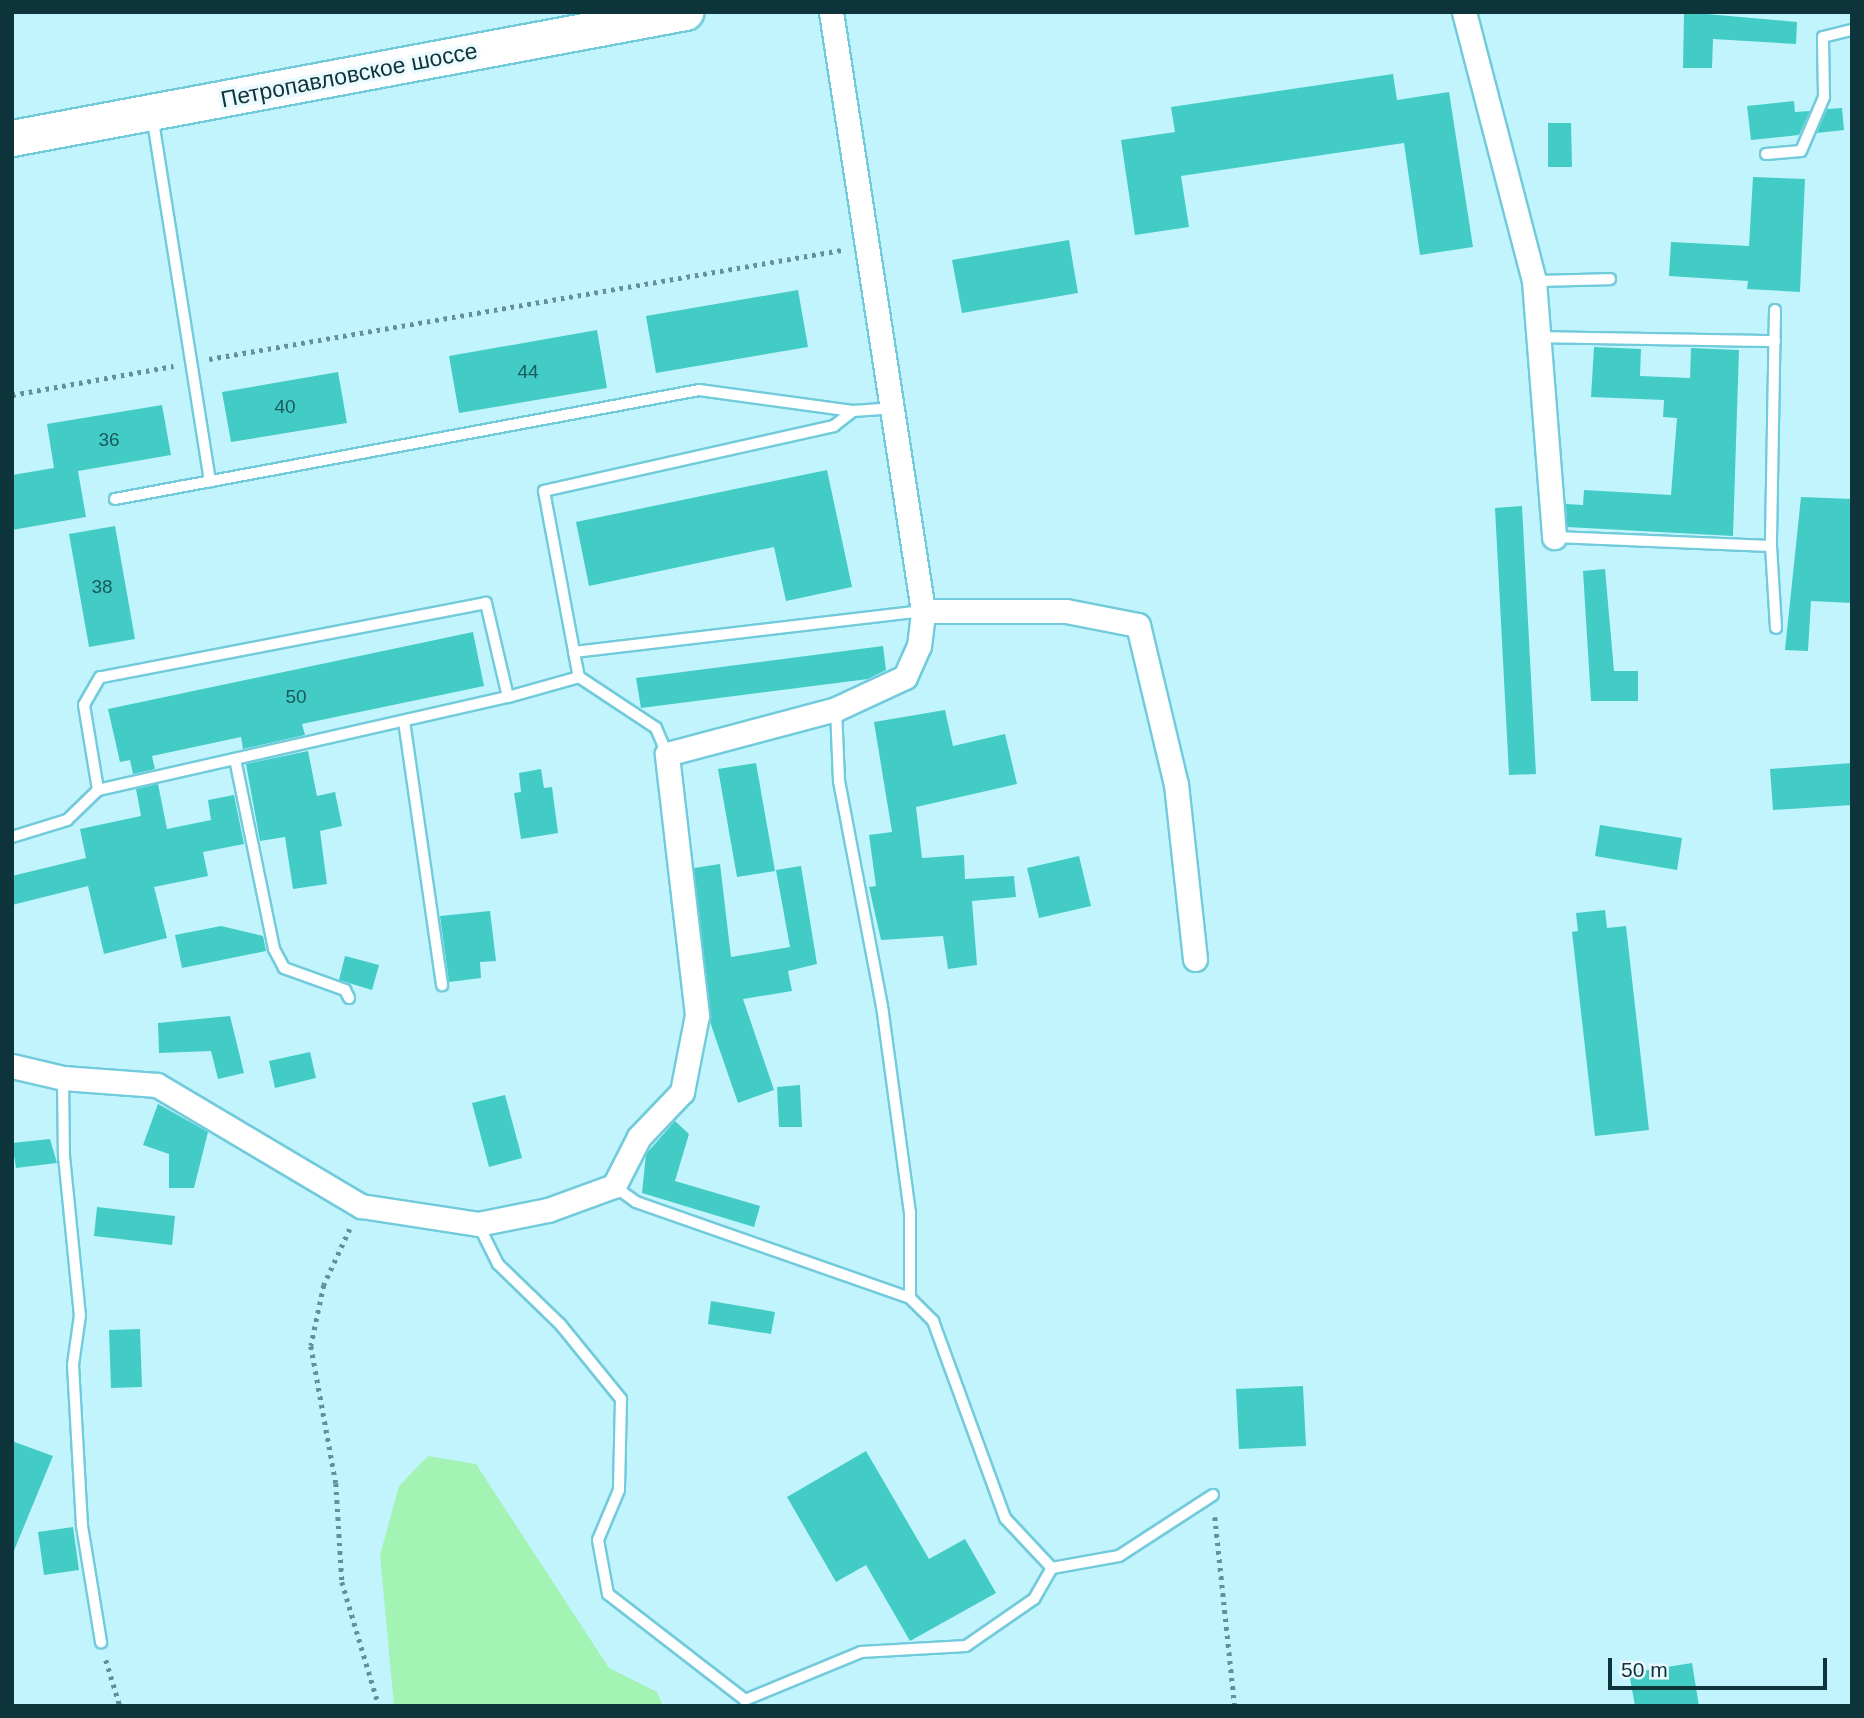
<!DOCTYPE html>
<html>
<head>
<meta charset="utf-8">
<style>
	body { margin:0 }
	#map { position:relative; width:1864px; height:1718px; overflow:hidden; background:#c2f4fd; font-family:Arial,sans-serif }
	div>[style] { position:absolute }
	.green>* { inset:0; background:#a3f3b4 }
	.building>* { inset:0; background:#43ccc5 }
	.path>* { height:4.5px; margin-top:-2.25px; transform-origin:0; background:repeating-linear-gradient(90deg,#649198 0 3.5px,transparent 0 8.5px) }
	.roads { filter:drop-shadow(2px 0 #72cbdb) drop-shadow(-2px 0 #72cbdb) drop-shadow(0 2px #72cbdb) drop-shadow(0 -2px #72cbdb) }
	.service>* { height:10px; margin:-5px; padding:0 5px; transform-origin:5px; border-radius:5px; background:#fff }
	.minor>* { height:23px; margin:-11.5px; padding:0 11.5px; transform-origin:11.5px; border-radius:11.5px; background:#fff }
	.primary>* { height:35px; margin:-17.5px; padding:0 17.5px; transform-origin:17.5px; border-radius:17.5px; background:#fff }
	span { translate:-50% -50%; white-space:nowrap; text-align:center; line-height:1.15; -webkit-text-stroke:7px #eafafe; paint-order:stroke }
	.number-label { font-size:19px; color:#1a5a5d }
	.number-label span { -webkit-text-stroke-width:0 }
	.street-label { font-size:23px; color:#0d343a }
	.frame { position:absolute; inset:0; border:14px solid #0d343a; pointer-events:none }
	.scale { position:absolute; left:1608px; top:1658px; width:219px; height:32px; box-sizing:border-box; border:4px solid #0d343a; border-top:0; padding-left:9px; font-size:21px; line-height:24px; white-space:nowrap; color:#0d343a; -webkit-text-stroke:5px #eafafe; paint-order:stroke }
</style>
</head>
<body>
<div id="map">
	<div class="green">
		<i style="clip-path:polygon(428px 1456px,476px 1464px,609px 1668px,657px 1692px,663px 1706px,394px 1706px,380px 1555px,399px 1486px)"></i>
	</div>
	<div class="building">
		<i style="clip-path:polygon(1684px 12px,1797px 22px,1796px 44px,1713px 39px,1712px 68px,1683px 68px)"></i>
		<i style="clip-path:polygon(1393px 74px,1397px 100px,1449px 92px,1473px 247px,1420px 255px,1404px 143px,1181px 176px,1189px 227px,1135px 235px,1121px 140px,1175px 132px,1171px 107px)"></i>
		<i style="clip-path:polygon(1794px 101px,1795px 112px,1810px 111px,1799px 135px,1751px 140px,1747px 106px)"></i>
		<i style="clip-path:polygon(1842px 108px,1844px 130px,1817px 133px,1827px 109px)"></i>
		<i style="clip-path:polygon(1548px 123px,1571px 123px,1572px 167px,1548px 167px)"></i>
		<i style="clip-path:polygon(1753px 177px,1805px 179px,1800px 292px,1747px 289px,1748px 281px,1669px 276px,1671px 242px,1749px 246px)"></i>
		<i style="clip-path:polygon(1069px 240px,1078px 293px,962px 313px,952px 260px)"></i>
		<i style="clip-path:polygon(798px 290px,808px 347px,656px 373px,646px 316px)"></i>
		<i style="clip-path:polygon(597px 330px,607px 388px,459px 413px,449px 356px)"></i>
		<i style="clip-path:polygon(1594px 347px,1641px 349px,1640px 376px,1690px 378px,1691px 348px,1739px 350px,1733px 536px,1567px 527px,1566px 504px,1583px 505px,1584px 490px,1671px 495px,1677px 418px,1663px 417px,1664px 400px,1591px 397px)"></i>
		<i style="clip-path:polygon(338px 372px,347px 423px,231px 442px,222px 392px)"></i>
		<i style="clip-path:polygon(162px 405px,171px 455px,78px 471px,86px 517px,12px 530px,12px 475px,54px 468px,47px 424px)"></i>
		<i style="clip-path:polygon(827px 470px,852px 587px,786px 601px,774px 547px,589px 586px,576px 522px)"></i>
		<i style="clip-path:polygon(1801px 497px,1852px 499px,1852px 603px,1811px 601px,1808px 651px,1785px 650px)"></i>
		<i style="clip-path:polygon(1522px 506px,1536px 774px,1509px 775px,1495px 508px)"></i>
		<i style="clip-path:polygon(115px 526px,135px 639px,89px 647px,69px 534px)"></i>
		<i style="clip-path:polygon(1605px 569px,1614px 671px,1638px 671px,1638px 701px,1591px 701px,1583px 571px)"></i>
		<i style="clip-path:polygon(473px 632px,484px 686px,302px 724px,305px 735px,243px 749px,241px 737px,152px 756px,155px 769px,133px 774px,130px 760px,120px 762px,108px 709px)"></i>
		<i style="clip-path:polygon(883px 646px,886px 670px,868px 679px,641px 708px,636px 678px)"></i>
		<i style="clip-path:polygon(945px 710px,953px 746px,1005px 734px,1017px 784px,916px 807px,922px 858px,964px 855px,965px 879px,1014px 876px,1016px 897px,972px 901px,977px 965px,948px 969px,943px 936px,881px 940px,869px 887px,876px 886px,869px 835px,892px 832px,874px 722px)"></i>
		<i style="clip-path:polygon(308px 751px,317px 796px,335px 792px,342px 826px,320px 831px,327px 884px,293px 889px,285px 837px,260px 841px,246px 764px)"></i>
		<i style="clip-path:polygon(756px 763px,775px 871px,737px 877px,718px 769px)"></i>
		<i style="clip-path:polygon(1852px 763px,1852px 805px,1773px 810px,1770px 769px)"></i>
		<i style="clip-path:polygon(541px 769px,544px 788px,552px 787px,558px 833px,521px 839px,514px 793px,521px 792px,519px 773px)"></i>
		<i style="clip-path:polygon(158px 784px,167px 829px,211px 820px,208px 800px,234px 795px,244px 844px,203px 852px,208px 876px,154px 887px,167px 938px,104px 954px,88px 886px,12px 905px,12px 876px,86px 858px,80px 829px,141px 816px,136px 789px)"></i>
		<i style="clip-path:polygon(1600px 825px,1682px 838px,1677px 870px,1595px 856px)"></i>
		<i style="clip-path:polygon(1079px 856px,1091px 906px,1039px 918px,1027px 868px)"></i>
		<i style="clip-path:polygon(720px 864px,731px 957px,790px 947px,776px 870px,801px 866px,817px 964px,788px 971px,792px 991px,743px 999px,774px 1090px,738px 1103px,710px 1022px,694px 868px)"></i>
		<i style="clip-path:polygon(1605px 910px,1607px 928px,1626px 926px,1649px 1130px,1595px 1136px,1572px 932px,1578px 931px,1576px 913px)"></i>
		<i style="clip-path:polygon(490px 911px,496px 961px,480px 962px,481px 978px,449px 982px,440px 916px)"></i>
		<i style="clip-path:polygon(221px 926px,263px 936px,266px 951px,182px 968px,175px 935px)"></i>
		<i style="clip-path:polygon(345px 956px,379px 965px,372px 990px,339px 980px)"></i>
		<i style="clip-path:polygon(230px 1016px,244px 1073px,218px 1079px,211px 1051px,159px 1053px,158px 1023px)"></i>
		<i style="clip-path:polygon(310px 1052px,316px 1078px,275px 1088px,269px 1061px)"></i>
		<i style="clip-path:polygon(800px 1085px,802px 1127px,779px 1127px,777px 1087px)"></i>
		<i style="clip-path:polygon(505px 1095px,522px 1158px,489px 1167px,472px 1103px)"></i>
		<i style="clip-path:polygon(158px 1104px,208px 1132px,194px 1188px,169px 1188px,169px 1154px,143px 1145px)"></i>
		<i style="clip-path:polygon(675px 1121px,689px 1134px,675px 1181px,760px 1206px,754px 1227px,642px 1193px,646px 1154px)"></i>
		<i style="clip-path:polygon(50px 1139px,57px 1163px,16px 1168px,12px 1143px)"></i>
		<i style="clip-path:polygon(97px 1207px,175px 1216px,172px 1245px,94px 1236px)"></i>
		<i style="clip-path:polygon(711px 1301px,775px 1312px,771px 1334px,708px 1324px)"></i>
		<i style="clip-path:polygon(140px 1329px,142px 1387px,111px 1388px,109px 1330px)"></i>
		<i style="clip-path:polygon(1303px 1386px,1306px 1446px,1239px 1449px,1236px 1389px)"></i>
		<i style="clip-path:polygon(12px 1441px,53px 1456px,13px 1553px,12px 1553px)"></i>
		<i style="clip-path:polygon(866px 1451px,929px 1559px,965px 1539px,996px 1593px,910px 1641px,866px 1565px,836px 1582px,787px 1497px)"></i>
		<i style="clip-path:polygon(73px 1527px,79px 1570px,44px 1575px,38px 1532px)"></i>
		<i style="clip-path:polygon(1692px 1663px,1699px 1706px,1635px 1706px,1629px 1673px)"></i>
	</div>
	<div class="path">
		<i style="left:209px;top:359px;width:642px;rotate:-9.77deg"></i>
		<i style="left:12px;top:395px;width:164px;rotate:-10.2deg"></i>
		<i style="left:350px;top:1229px;width:62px;rotate:114.9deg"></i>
		<i style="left:324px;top:1285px;width:62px;rotate:102deg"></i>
		<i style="left:311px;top:1346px;width:139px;rotate:79.7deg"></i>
		<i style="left:336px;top:1483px;width:99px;rotate:86.5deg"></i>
		<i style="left:342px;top:1582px;width:129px;rotate:73.4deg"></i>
		<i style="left:1215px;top:1517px;width:190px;rotate:84deg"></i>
		<i style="left:106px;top:1660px;width:48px;rotate:73.1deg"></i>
	</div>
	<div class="roads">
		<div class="service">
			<i style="left:152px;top:115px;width:371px;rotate:81deg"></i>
			<i style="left:1766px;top:154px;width:35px;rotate:-5deg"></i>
			<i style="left:1801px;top:151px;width:59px;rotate:-66.9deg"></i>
			<i style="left:1824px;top:97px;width:60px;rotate:-91deg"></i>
			<i style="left:1823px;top:37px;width:30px;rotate:-14deg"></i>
			<i style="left:1534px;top:281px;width:76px;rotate:-1.5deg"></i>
			<i style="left:1775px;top:310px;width:236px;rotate:91deg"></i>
			<i style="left:1771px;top:546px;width:82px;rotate:86.5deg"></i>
			<i style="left:1538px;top:337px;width:237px;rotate:1deg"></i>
			<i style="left:853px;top:411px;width:24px;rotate:142deg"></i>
			<i style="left:834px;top:426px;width:297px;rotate:167.4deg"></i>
			<i style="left:544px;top:491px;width:164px;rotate:79.4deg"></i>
			<i style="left:574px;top:652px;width:351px;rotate:-6.7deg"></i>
			<i style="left:115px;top:499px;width:594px;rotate:-10.57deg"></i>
			<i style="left:699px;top:390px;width:155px;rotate:7.8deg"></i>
			<i style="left:853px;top:411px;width:39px;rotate:-4deg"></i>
			<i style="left:1554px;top:537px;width:217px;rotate:2.4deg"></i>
			<i style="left:574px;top:652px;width:25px;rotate:79deg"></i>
			<i style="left:579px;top:677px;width:92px;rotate:33.5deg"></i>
			<i style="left:656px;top:728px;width:28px;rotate:67deg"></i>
			<i style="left:508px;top:697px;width:97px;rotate:-103.2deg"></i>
			<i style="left:486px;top:603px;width:393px;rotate:169.1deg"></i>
			<i style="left:100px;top:677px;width:32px;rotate:120deg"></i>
			<i style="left:84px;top:705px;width:86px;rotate:80.6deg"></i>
			<i style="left:98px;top:790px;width:420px;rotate:-12.8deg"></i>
			<i style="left:508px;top:697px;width:74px;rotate:-15.7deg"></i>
			<i style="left:836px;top:709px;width:72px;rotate:87.6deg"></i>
			<i style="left:839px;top:781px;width:229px;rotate:79.2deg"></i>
			<i style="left:882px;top:1006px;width:209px;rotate:82.3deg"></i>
			<i style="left:910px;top:1213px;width:85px;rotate:90deg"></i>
			<i style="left:404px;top:721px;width:267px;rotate:81.8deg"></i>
			<i style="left:235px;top:759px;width:194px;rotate:78.4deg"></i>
			<i style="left:274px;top:949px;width:21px;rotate:62deg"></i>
			<i style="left:284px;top:968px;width:65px;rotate:19.8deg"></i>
			<i style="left:345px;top:990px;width:9px;rotate:63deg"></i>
			<i style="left:12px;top:837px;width:58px;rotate:-17.2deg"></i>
			<i style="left:67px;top:820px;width:43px;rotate:-44.1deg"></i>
			<i style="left:63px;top:1078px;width:78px;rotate:89.3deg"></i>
			<i style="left:64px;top:1156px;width:160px;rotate:84.3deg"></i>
			<i style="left:80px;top:1315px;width:50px;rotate:98deg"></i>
			<i style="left:73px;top:1365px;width:161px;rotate:86.8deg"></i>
			<i style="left:82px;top:1526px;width:118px;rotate:80.7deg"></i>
			<i style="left:614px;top:1186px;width:27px;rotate:36deg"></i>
			<i style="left:636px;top:1202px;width:290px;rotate:19.3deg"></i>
			<i style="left:910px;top:1298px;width:33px;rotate:45deg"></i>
			<i style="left:933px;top:1321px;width:210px;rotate:69.9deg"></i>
			<i style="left:1005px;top:1518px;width:69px;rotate:46.8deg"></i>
			<i style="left:1052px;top:1568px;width:68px;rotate:-10.2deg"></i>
			<i style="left:1119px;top:1556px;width:112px;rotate:-33deg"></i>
			<i style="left:478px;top:1224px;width:45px;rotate:63.4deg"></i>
			<i style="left:498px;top:1264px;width:86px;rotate:44.1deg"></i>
			<i style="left:560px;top:1324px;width:97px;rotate:50.9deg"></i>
			<i style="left:621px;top:1399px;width:91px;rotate:91.3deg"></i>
			<i style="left:619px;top:1490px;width:54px;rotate:112.8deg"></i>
			<i style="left:598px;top:1540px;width:55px;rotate:79.5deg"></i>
			<i style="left:608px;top:1594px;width:173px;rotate:37.7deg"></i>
			<i style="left:745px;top:1700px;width:126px;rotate:-22.5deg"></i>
			<i style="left:861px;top:1652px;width:105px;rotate:-3.3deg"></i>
			<i style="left:966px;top:1646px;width:83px;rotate:-34.7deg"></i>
			<i style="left:1034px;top:1599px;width:36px;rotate:-60deg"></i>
		</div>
		<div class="minor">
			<i style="left:1464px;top:12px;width:278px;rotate:75.4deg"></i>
			<i style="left:1534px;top:281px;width:257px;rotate:85.5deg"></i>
			<i style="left:923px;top:611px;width:143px"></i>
			<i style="left:1066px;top:611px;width:73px;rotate:11deg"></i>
			<i style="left:1138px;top:625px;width:163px;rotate:76.6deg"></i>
			<i style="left:1176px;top:784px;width:176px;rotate:83.8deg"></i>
			<i style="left:12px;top:1066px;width:52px;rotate:13.2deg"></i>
			<i style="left:63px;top:1078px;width:94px;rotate:4.3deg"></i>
			<i style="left:157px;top:1085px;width:237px;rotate:30.7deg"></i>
			<i style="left:361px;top:1206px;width:118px;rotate:8.7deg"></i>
			<i style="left:478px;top:1224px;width:71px;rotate:-11.3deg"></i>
			<i style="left:548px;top:1210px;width:70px;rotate:-20deg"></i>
			<i style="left:614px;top:1186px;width:55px;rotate:-63deg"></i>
			<i style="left:639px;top:1137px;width:62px;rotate:-46.3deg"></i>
			<i style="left:682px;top:1092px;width:78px;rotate:-79deg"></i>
			<i style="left:697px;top:1015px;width:263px;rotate:-96.6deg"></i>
			<i style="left:667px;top:754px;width:175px;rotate:-14.9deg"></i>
			<i style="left:836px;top:709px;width:76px;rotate:-24.9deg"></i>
			<i style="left:905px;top:677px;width:34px;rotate:-66deg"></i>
			<i style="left:919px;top:646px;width:35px;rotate:-83deg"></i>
			<i style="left:923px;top:611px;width:606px;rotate:-98.73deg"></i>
		</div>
		<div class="primary">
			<i style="left:12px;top:138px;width:685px;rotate:-10.6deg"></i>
		</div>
	</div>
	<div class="number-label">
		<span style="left:528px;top:372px">44</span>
		<span style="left:285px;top:407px">40</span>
		<span style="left:109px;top:440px">36</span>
		<span style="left:102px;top:587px">38</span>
		<span style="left:296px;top:697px">50</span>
	</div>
	<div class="street-label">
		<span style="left:349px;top:75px;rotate:-11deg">Петропавловское шоссе</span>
	</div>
	<div class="frame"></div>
	<div class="scale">50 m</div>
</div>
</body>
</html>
